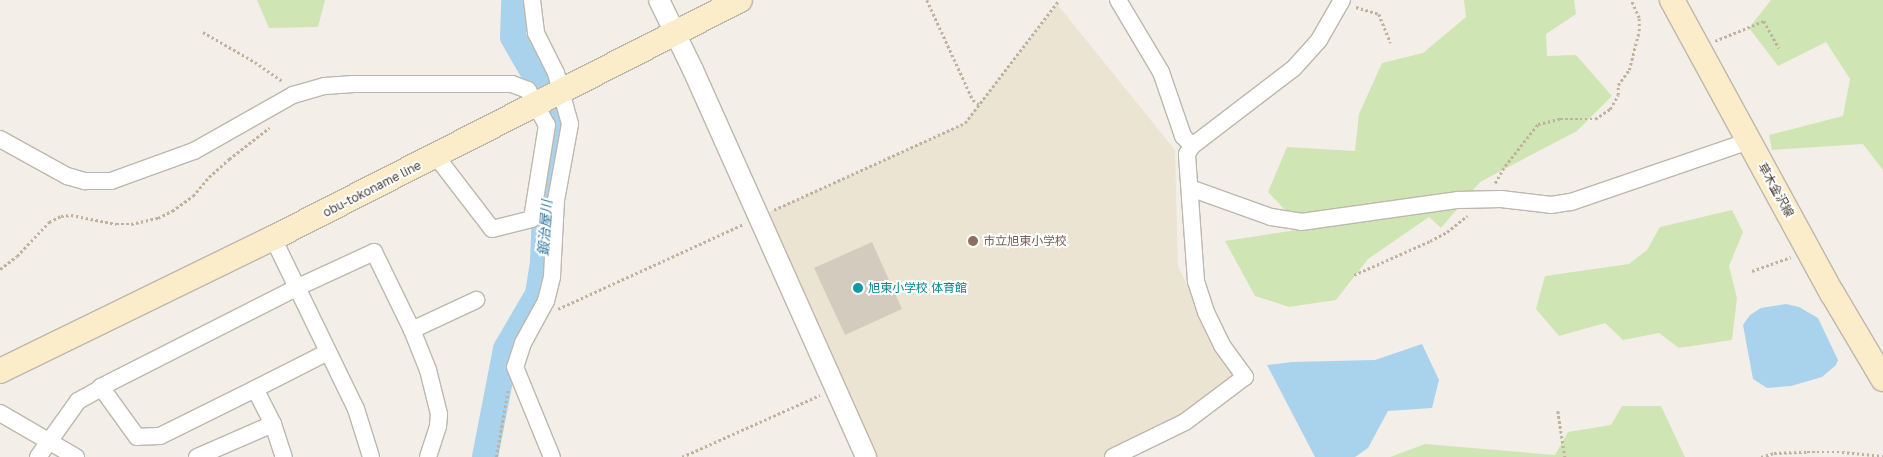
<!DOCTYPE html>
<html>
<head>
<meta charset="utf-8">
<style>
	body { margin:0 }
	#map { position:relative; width:1883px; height:457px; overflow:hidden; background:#f3efe8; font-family:"Golos Text","Noto Sans JP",sans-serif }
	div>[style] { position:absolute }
	.education>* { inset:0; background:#ebe4d3 }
	.green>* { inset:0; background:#d0e5b4 }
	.water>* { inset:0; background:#a9d3ec }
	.river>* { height:26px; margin:-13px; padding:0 13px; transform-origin:13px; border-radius:13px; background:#a9d3ec }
	.building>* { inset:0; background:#d4cbbf }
	.path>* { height:2.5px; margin-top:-1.25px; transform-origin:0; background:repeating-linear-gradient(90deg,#bfb29e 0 2.5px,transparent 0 5px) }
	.roads { filter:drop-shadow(1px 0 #beb7ac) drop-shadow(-1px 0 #beb7ac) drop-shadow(0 1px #beb7ac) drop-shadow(0 -1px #beb7ac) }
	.minor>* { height:16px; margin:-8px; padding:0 8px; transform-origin:8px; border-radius:8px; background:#fff }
	.tertiary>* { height:20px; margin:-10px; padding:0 10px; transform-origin:10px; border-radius:10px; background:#fff }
	.secondary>* { height:24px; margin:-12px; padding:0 12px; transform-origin:12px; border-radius:12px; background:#fbedca }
	.dots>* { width:14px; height:14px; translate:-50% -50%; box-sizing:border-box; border:2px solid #fff; border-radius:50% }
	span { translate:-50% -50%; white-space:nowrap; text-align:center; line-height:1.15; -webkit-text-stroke:4px #fff; paint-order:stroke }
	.street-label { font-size:12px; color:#464037 }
	.education-label { font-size:12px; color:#785e54 }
	.left { translate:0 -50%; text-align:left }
	.culture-label { font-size:12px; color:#0d838f }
	.water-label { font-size:14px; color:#357aa3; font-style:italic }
</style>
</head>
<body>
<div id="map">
	<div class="education">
		<i style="clip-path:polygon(1057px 4px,1175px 150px,1178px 266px,1215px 344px,1236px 373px,1183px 418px,1104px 457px,866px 457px,758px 217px,965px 123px)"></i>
	</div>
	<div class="green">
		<i style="clip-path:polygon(257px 0,325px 0,318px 27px,269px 28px)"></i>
		<i style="clip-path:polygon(1464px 0,1574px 0,1576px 14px,1546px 34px,1547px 56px,1576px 55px,1612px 96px,1577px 131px,1480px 182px,1441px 228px,1429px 217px,1368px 259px,1336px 300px,1289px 307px,1255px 296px,1225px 241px,1303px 229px,1268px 192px,1287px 147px,1355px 151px,1359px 114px,1382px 63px,1423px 53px,1466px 17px)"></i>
		<i style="clip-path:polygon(1771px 0,1883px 0,1883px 170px,1863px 144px,1772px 150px,1769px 135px,1843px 116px,1850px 79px,1826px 42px,1778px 66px,1749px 28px)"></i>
		<i style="clip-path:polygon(1732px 210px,1743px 232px,1729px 266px,1737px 298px,1732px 340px,1679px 348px,1659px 333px,1623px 340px,1605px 323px,1559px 336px,1536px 309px,1545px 276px,1629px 264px,1647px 250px,1660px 227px)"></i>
		<i style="clip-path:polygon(1622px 406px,1661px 406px,1685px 457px,1390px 457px,1425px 444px,1555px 455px,1568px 432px,1611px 425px)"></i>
	</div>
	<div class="water">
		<i style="clip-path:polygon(1786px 304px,1799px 307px,1818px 318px,1838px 360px,1836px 365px,1822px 377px,1791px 386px,1767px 388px,1753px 379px,1743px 325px,1750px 315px,1761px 308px)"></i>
		<i style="clip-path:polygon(1422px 344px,1439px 380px,1432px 408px,1388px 411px,1368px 448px,1355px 457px,1315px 457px,1267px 365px,1292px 362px,1375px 360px)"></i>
	</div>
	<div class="river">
		<i style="left:485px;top:457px;width:110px;rotate:-79deg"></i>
		<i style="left:506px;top:349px;width:64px;rotate:-59.8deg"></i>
		<i style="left:538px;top:294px;width:33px;rotate:-81deg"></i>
		<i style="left:543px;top:261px;width:50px;rotate:-87.7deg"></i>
		<i style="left:545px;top:211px;width:80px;rotate:-80deg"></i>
		<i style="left:559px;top:132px;width:44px;rotate:-110.1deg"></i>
		<i style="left:544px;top:91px;width:62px;rotate:-119.9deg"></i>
		<i style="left:513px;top:37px;width:37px;rotate:-88deg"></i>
	</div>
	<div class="building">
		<i style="clip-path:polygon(872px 242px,902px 309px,845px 335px,814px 268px)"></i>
	</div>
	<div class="path">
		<i style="left:927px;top:0;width:110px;rotate:65.3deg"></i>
		<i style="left:973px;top:100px;width:7px;rotate:34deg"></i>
		<i style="left:1356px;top:7px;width:24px;rotate:17deg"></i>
		<i style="left:1379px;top:14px;width:31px;rotate:68deg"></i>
		<i style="left:203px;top:32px;width:60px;rotate:30deg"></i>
		<i style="left:255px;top:62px;width:35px;rotate:35deg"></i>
		<i style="left:1715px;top:41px;width:53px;rotate:-22.2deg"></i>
		<i style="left:1764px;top:21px;width:31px;rotate:61deg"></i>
		<i style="left:1495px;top:183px;width:20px;rotate:-60deg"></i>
		<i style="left:1505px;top:166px;width:53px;rotate:-51.8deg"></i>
		<i style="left:1538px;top:124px;width:23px;rotate:-13deg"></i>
		<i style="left:1560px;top:119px;width:35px"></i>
		<i style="left:1595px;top:119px;width:18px;rotate:-34deg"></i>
		<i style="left:1610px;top:109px;width:16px;rotate:-60deg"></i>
		<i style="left:1618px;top:95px;width:10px;rotate:-90deg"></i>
		<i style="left:1618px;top:85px;width:19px;rotate:-54deg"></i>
		<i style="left:1629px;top:70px;width:40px;rotate:-75.6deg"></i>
		<i style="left:1639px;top:31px;width:13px;rotate:-90deg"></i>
		<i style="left:1639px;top:18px;width:20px;rotate:-114deg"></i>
		<i style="left:774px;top:210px;width:210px;rotate:-24.5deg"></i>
		<i style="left:965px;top:123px;width:155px;rotate:-52.6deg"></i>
		<i style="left:0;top:269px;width:21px;rotate:-37deg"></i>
		<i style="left:17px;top:256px;width:47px;rotate:-46.7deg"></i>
		<i style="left:49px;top:222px;width:13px;rotate:-27deg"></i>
		<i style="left:61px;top:216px;width:10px;rotate:-6deg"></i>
		<i style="left:71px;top:215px;width:46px;rotate:11.3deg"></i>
		<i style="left:116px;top:224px;width:15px"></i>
		<i style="left:131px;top:224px;width:28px;rotate:-13deg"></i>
		<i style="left:158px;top:218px;width:16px;rotate:-27deg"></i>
		<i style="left:172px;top:211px;width:26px;rotate:-36deg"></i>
		<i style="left:193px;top:196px;width:25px;rotate:-50deg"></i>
		<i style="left:209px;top:177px;width:27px;rotate:-42deg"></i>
		<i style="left:229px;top:159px;width:51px;rotate:-37.8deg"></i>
		<i style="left:1752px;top:271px;width:41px;rotate:-19.7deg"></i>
		<i style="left:1354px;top:275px;width:83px;rotate:-24.1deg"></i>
		<i style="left:1430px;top:241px;width:19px;rotate:-28deg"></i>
		<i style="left:1447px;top:232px;width:26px;rotate:-39deg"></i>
		<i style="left:558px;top:309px;width:205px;rotate:-24.6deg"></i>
		<i style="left:1558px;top:411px;width:47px;rotate:81.3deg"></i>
		<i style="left:496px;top:457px;width:68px;rotate:-79.8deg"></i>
		<i style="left:682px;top:457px;width:151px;rotate:-24.2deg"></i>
		<i style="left:1761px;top:457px;width:14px;rotate:-17deg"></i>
		<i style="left:1774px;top:453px;width:33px;rotate:-2deg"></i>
		<i style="left:1807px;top:452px;width:35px"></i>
		<i style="left:1842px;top:452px;width:41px;rotate:5.6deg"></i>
	</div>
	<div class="roads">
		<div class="minor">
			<i style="left:532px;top:0;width:33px;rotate:83deg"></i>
			<i style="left:536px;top:33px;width:45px;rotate:63.4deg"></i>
			<i style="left:556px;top:73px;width:53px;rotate:74.6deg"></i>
			<i style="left:570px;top:124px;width:77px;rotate:100.4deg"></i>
			<i style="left:556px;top:200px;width:77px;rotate:93deg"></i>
			<i style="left:552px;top:277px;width:25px;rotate:104deg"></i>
			<i style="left:546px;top:301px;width:48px;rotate:118.7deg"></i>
			<i style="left:523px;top:343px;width:25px;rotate:108deg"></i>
			<i style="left:515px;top:367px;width:97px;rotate:67.7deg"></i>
			<i style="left:1118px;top:0;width:84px;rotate:59.2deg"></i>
			<i style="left:1161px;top:72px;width:68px;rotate:71deg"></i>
			<i style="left:1183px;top:136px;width:13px;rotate:48deg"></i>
			<i style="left:0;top:139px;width:77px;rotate:28.9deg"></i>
			<i style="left:67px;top:176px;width:19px;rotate:16deg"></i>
			<i style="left:85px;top:181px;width:26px"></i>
			<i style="left:111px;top:181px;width:88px;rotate:-19.9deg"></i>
			<i style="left:194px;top:151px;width:114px;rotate:-29.5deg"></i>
			<i style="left:293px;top:95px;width:33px;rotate:-16deg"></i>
			<i style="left:325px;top:86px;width:29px;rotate:-4deg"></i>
			<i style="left:354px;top:84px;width:158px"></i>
			<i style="left:512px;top:84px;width:17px;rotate:21deg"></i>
			<i style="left:528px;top:90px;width:40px;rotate:62deg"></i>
			<i style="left:547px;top:125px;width:95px;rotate:99.1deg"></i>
			<i style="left:532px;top:219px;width:41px;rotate:166deg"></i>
			<i style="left:492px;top:229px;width:92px;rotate:-127.5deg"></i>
			<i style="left:1190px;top:188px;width:86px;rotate:19.7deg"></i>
			<i style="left:1271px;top:217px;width:30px;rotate:9deg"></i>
			<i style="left:1301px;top:222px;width:159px;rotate:-8deg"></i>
			<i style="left:1458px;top:200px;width:43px;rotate:-1.3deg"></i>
			<i style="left:1501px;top:199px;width:50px;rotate:6.8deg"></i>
			<i style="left:1551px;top:205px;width:20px;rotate:-9deg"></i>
			<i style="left:1571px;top:202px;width:188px;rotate:-18.9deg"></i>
			<i style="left:273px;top:238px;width:190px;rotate:64.1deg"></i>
			<i style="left:356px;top:409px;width:50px;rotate:72.6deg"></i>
			<i style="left:255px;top:389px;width:82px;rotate:-26.9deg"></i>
			<i style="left:0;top:413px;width:88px;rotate:30.1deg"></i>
			<i style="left:273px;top:424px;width:39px;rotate:-117deg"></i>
			<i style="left:255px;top:389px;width:106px;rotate:153.7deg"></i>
			<i style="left:160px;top:436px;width:23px;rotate:178deg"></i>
			<i style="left:137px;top:437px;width:62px;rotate:-125.8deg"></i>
			<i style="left:101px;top:387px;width:219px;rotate:-26.9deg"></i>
			<i style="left:296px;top:288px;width:86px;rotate:-24.8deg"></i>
			<i style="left:374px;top:252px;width:87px;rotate:64deg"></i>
			<i style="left:38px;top:457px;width:69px;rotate:-54.5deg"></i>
			<i style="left:78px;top:401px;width:21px;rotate:-29deg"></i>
			<i style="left:197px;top:457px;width:83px;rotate:-23.5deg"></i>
			<i style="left:273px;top:424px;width:35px;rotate:72deg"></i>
			<i style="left:428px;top:457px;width:33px;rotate:-72deg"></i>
			<i style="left:438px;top:426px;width:12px;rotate:-85deg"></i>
			<i style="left:439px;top:414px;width:45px;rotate:-104deg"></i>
			<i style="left:428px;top:370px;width:43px;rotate:-111.8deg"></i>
			<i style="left:412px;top:330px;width:71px;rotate:-25.1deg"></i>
			<i style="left:1113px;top:457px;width:80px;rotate:-25.9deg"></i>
			<i style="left:1185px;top:422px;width:75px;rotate:-36.9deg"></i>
			<i style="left:1245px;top:377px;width:39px;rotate:-126deg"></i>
			<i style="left:1222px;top:345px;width:37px;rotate:-116deg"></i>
			<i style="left:1206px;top:312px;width:33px;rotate:-108deg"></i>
			<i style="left:1196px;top:281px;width:127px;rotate:-94.1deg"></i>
			<i style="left:1187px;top:154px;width:9px;rotate:-58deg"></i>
			<i style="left:1192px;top:146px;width:128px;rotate:-37.4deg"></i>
			<i style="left:1294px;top:68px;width:38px;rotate:-48deg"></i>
			<i style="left:1319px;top:40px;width:46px;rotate:-60.1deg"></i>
		</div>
		<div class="tertiary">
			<i style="left:659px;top:0;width:78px;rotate:64.1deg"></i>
			<i style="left:693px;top:70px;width:424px;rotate:65.9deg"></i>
		</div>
		<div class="secondary">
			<i style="left:1672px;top:0;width:334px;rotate:61.4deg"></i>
			<i style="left:1832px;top:293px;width:100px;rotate:59.3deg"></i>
			<i style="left:0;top:371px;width:304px;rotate:-26deg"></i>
			<i style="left:273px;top:238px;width:524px;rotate:-27.01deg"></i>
		</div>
	</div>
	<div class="dots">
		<i style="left:973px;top:241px;background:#8d6e63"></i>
		<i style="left:858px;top:288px;background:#0f9aa8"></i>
	</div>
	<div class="street-label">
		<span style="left:372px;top:189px;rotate:-27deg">obu-tokoname line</span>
		<span style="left:1776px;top:190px;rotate:61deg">草木金沢線</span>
	</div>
	<div class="education-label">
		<span class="left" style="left:983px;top:241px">市立旭東小学校</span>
	</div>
	<div class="culture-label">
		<span class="left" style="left:868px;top:288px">旭東小学校 体育館</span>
	</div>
	<div class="water-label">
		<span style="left:545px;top:228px;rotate:-86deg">鍛治屋川</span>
	</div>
</div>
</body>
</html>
